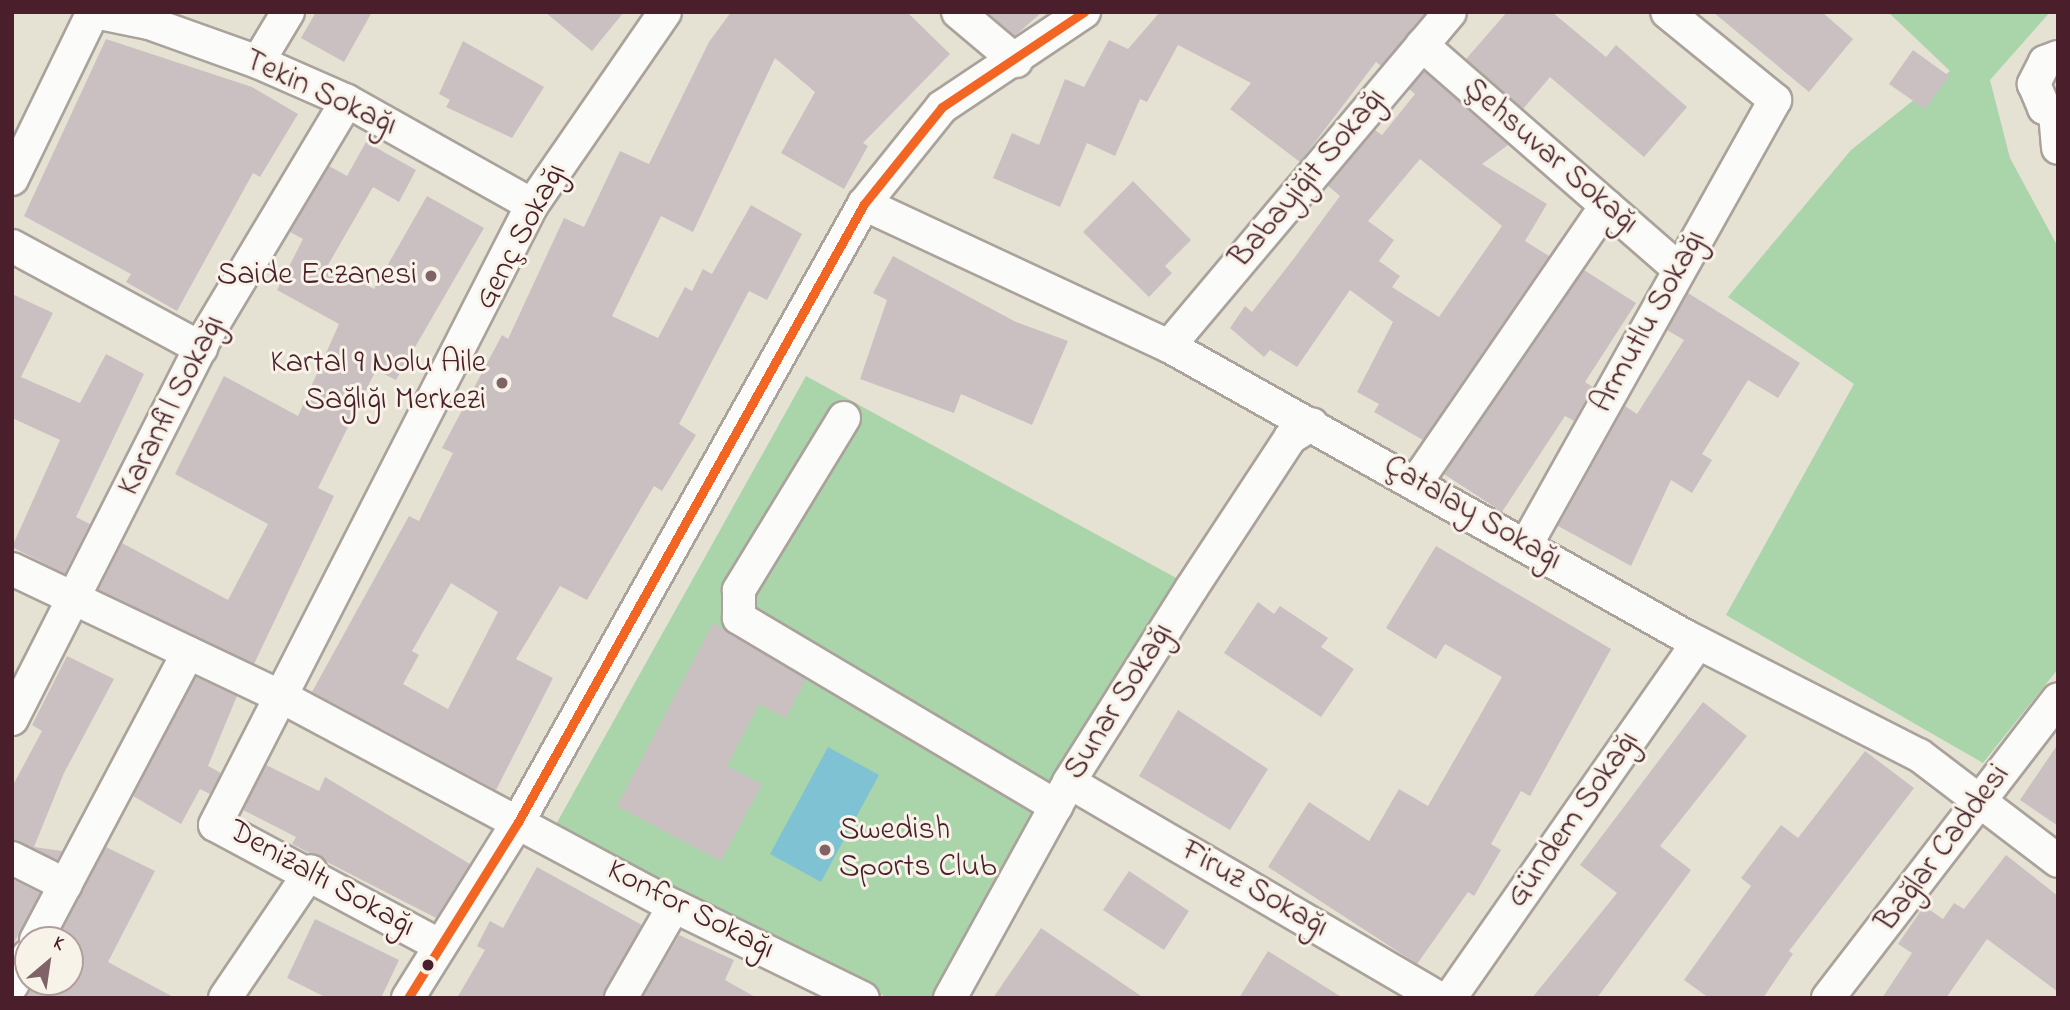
<!DOCTYPE html>
<html>
<head>
<meta charset="utf-8">
<style>
	body { margin:0 }
	#map { position:relative; width:2070px; height:1010px; overflow:hidden; background:#e5e2d4; font-family:"Indie Flower",sans-serif }
	div>[style] { position:absolute }
	.green>* { inset:0; background:#aad5ab }
	.water>* { inset:0; background:#7fc2d3 }
	.building>* { inset:0; background:#cac0c1 }
	.roads { filter:drop-shadow(2px 0 #aaa29b) drop-shadow(-2px 0 #aaa29b) drop-shadow(0 2px #aaa29b) drop-shadow(0 -2px #aaa29b) }
	.minor>* { height:32px; margin:-16px; padding:0 16px; transform-origin:16px; border-radius:16px; background:#fbfbf9 }
	.bus-1>* { height:9px; margin:-4.5px; padding:0 4.5px; transform-origin:4.5px; border-radius:4.5px; background:#f26522 }
	.dots>* { width:19px; height:19px; translate:-50% -50%; box-sizing:border-box; border:4px solid #f7f3e8; border-radius:50% }
	span { translate:-50% -50%; white-space:nowrap; text-align:center; line-height:1.15; -webkit-text-stroke:6px #f7f3e8; paint-order:stroke }
	.street-label { font-size:32px; color:#4a1f2b }
	.poi-label { font-size:32px; color:#4a1f2b }
	.right { translate:-100% -50%; text-align:right }
	.left { translate:0 -50%; text-align:left }
	.frame { position:absolute; inset:0; border:14px solid #4a1f2b; pointer-events:none }
	.north { position:absolute; left:14px; top:926px; width:70px; height:70px; box-sizing:border-box; background:#f7f3e8; border:2px solid #b29e9c; border-radius:50%; rotate:29deg; font-size:19px; font-weight:700; line-height:28px; text-align:center; color:#4a1f2b }
	.north::after { content:''; display:block; margin:auto; width:24px; height:32px; background:#806366; clip-path:polygon(50% 0,100% 100%,50% 72%,0 100%) }
</style>
</head>
<body>
<div id="map">
	<div class="green">
		<i style="clip-path:polygon(1888px 12px,2050px 12px,1990px 80px,2010px 158px,2058px 247px,2058px 669px,1983px 763px,1726px 615px,1854px 384px,1728px 297px,1851px 150px,1950px 71px)"></i>
		<i style="clip-path:polygon(806px 376px,1180px 580px,931px 998px,888px 998px,555px 826px)"></i>
	</div>
	<div class="water">
		<i style="clip-path:polygon(828px 747px,879px 775px,821px 882px,770px 854px)"></i>
	</div>
	<div class="building">
		<i style="clip-path:polygon(316px 12px,372px 12px,344px 62px,301px 38px)"></i>
		<i style="clip-path:polygon(545px 12px,624px 12px,592px 51px)"></i>
		<i style="clip-path:polygon(evenodd,731px 12px,907px 12px,950px 54px,863px 143px,868px 146px,844px 189px,781px 153px,815px 92px,775px 58px,693px 232px,661px 216px,612px 316px,658px 338px,685px 287px,692px 291px,703px 269px,712px 274px,751px 205px,802px 234px,767px 300px,749px 291px,679px 424px,696px 435px,662px 491px,654px 486px,587px 600px,560px 586px,516px 659px,553px 678px,496px 790px,312px 692px,409px 516px,419px 521px,453px 453px,442px 448px,502px 335px,508px 339px,564px 218px,584px 227px,620px 151px,649px 164px,709px 42px,731px 12px,451px 583px,498px 612px,448px 709px,403px 684px,419px 655px,412px 651px,451px 583px)"></i>
		<i style="clip-path:polygon(987px 12px,1042px 12px,1015px 36px)"></i>
		<i style="clip-path:polygon(1160px 12px,1426px 12px,1381px 66px,1376px 62px,1300px 162px,1230px 109px,1251px 83px,1178px 45px,1147px 102px,1140px 99px,1115px 156px,1087px 143px,1060px 207px,993px 178px,1012px 133px,1039px 145px,1065px 79px,1084px 87px,1109px 40px,1128px 49px)"></i>
		<i style="clip-path:polygon(1507px 12px,1552px 12px,1606px 57px,1616px 45px,1687px 107px,1644px 157px,1550px 77px,1523px 109px,1466px 59px)"></i>
		<i style="clip-path:polygon(1713px 12px,1822px 12px,1853px 39px,1809px 92px)"></i>
		<i style="clip-path:polygon(106px 39px,252px 87px,298px 114px,260px 177px,253px 173px,177px 311px,126px 282px,131px 274px,24px 216px)"></i>
		<i style="clip-path:polygon(463px 41px,544px 87px,512px 138px,446px 107px,450px 100px,439px 94px)"></i>
		<i style="clip-path:polygon(1913px 50px,1949px 76px,1925px 109px,1889px 84px)"></i>
		<i style="clip-path:polygon(evenodd,1424px 71px,1508px 145px,1482px 164px,1547px 204px,1525px 241px,1549px 256px,1423px 440px,1374px 412px,1379px 404px,1357px 392px,1393px 322px,1350px 290px,1297px 367px,1270px 350px,1264px 357px,1230px 328px,1245px 306px,1252px 312px,1295px 257px,1340px 196px,1328px 186px,1375px 130px,1382px 135px,1415px 94px,1409px 89px,1424px 71px,1420px 159px,1502px 226px,1439px 317px,1392px 287px,1400px 276px,1379px 261px,1394px 240px,1368px 221px,1420px 159px)"></i>
		<i style="clip-path:polygon(366px 142px,416px 170px,399px 202px,373px 187px,328px 265px,374px 289px,427px 196px,484px 228px,396px 380px,376px 370px,318px 488px,334px 496px,254px 664px,98px 590px,122px 543px,228px 600px,268px 524px,175px 474px,224px 376px,298px 416px,339px 324px,277px 290px,303px 239px,290px 232px,329px 166px,347px 176px)"></i>
		<i style="clip-path:polygon(1133px 181px,1191px 240px,1165px 266px,1172px 273px,1149px 297px,1083px 232px)"></i>
		<i style="clip-path:polygon(893px 256px,1016px 322px,1068px 341px,1032px 425px,961px 394px,954px 413px,860px 379px,887px 300px,873px 293px)"></i>
		<i style="clip-path:polygon(1584px 270px,1636px 303px,1585px 382px,1593px 387px,1574px 421px,1565px 416px,1502px 512px,1444px 474px)"></i>
		<i style="clip-path:polygon(1688px 293px,1800px 363px,1778px 398px,1748px 380px,1702px 454px,1712px 460px,1692px 493px,1671px 480px,1631px 566px,1558px 526px,1625px 406px,1637px 414px,1684px 340px,1667px 330px)"></i>
		<i style="clip-path:polygon(12px 294px,53px 313px,21px 377px,80px 403px,106px 354px,144px 374px,76px 517px,90px 524px,65px 574px,12px 547px,60px 440px,12px 418px)"></i>
		<i style="clip-path:polygon(1436px 546px,1611px 649px,1530px 796px,1521px 791px,1491px 844px,1501px 850px,1474px 896px,1468px 892px,1417px 964px,1268px 867px,1309px 802px,1369px 841px,1399px 789px,1428px 806px,1502px 677px,1445px 644px,1436px 659px,1386px 628px)"></i>
		<i style="clip-path:polygon(1258px 602px,1274px 614px,1280px 606px,1328px 638px,1321px 647px,1354px 669px,1321px 717px,1224px 653px)"></i>
		<i style="clip-path:polygon(713px 623px,806px 679px,786px 718px,759px 704px,727px 766px,762px 784px,721px 861px,617px 806px)"></i>
		<i style="clip-path:polygon(67px 656px,114px 679px,64px 773px,34px 847px,62px 851px,57px 860px,12px 840px,12px 787px,42px 731px,32px 725px)"></i>
		<i style="clip-path:polygon(196px 677px,237px 696px,208px 766px,221px 773px,210px 794px,200px 789px,181px 824px,133px 796px)"></i>
		<i style="clip-path:polygon(1703px 702px,1747px 736px,1660px 846px,1691px 870px,1597px 998px,1532px 998px,1617px 893px,1580px 865px)"></i>
		<i style="clip-path:polygon(1178px 710px,1268px 769px,1230px 830px,1139px 776px)"></i>
		<i style="clip-path:polygon(2058px 744px,2058px 826px,2020px 800px)"></i>
		<i style="clip-path:polygon(1865px 751px,1914px 788px,1789px 951px,1793px 954px,1763px 998px,1709px 998px,1684px 980px,1751px 886px,1741px 878px,1781px 825px,1798px 838px)"></i>
		<i style="clip-path:polygon(266px 765px,319px 791px,325px 777px,470px 864px,436px 918px,292px 844px,296px 837px,243px 810px)"></i>
		<i style="clip-path:polygon(106px 847px,155px 871px,108px 962px,175px 998px,24px 998px,35px 982px,70px 982px,70px 940px,57px 940px)"></i>
		<i style="clip-path:polygon(2006px 855px,2058px 896px,2058px 992px,1987px 939px,1946px 998px,1882px 998px,1912px 953px,1898px 944px,1924px 906px,1943px 919px,1954px 903px,1964px 909px)"></i>
		<i style="clip-path:polygon(537px 867px,642px 925px,603px 998px,457px 998px,485px 950px,477px 946px,490px 921px,503px 928px)"></i>
		<i style="clip-path:polygon(1129px 871px,1189px 911px,1164px 950px,1103px 910px)"></i>
		<i style="clip-path:polygon(12px 879px,40px 893px,12px 947px)"></i>
		<i style="clip-path:polygon(315px 919px,399px 960px,381px 998px,327px 998px,287px 978px)"></i>
		<i style="clip-path:polygon(1041px 928px,1144px 998px,993px 998px)"></i>
		<i style="clip-path:polygon(679px 935px,734px 960px,725px 980px,757px 998px,642px 998px)"></i>
		<i style="clip-path:polygon(1268px 951px,1343px 998px,1239px 998px)"></i>
	</div>
	<div class="roads">
		<div class="minor">
			<i style="left:95px;top:12px;width:55px;rotate:11.5deg"></i>
			<i style="left:149px;top:23px;width:116px;rotate:19.7deg"></i>
			<i style="left:258px;top:62px;width:97px;rotate:23.7deg"></i>
			<i style="left:347px;top:101px;width:212px;rotate:29.3deg"></i>
			<i style="left:958px;top:12px;width:76px;rotate:40.2deg"></i>
			<i style="left:1422px;top:45px;width:341px;rotate:41.1deg"></i>
			<i style="left:2058px;top:57px;width:14px;rotate:159deg"></i>
			<i style="left:2045px;top:62px;width:25px;rotate:117deg"></i>
			<i style="left:2034px;top:84px;width:26px;rotate:67deg"></i>
			<i style="left:2044px;top:108px;width:15px;rotate:20deg"></i>
			<i style="left:258px;top:62px;width:58px;rotate:-59deg"></i>
			<i style="left:2055px;top:113px;width:35px;rotate:85deg"></i>
			<i style="left:12px;top:179px;width:186px;rotate:-64.1deg"></i>
			<i style="left:864px;top:204px;width:336px;rotate:25deg"></i>
			<i style="left:1169px;top:346px;width:592px;rotate:29.34deg"></i>
			<i style="left:1685px;top:636px;width:263px;rotate:27deg"></i>
			<i style="left:1919px;top:755px;width:175px;rotate:37.3deg"></i>
			<i style="left:12px;top:246px;width:215px;rotate:28.4deg"></i>
			<i style="left:1169px;top:346px;width:436px;rotate:-49.9deg"></i>
			<i style="left:844px;top:418px;width:202px;rotate:121.4deg"></i>
			<i style="left:739px;top:590px;width:28px;rotate:90deg"></i>
			<i style="left:739px;top:618px;width:369px;rotate:30.7deg"></i>
			<i style="left:1417px;top:481px;width:334px;rotate:-55.5deg"></i>
			<i style="left:1526px;top:545px;width:510px;rotate:-60.77deg"></i>
			<i style="left:1775px;top:100px;width:139px;rotate:-140.8deg"></i>
			<i style="left:12px;top:569px;width:297px;rotate:25.4deg"></i>
			<i style="left:280px;top:696px;width:446px;rotate:28.1deg"></i>
			<i style="left:674px;top:906px;width:210px;rotate:26deg"></i>
			<i style="left:12px;top:719px;width:427px;rotate:-63.1deg"></i>
			<i style="left:205px;top:338px;width:276px;rotate:-59.1deg"></i>
			<i style="left:1069px;top:782px;width:428px;rotate:30.3deg"></i>
			<i style="left:12px;top:858px;width:60px;rotate:26.6deg"></i>
			<i style="left:36px;top:940px;width:325px;rotate:-62.1deg"></i>
			<i style="left:439px;top:945px;width:254px;rotate:-151.8deg"></i>
			<i style="left:215px;top:825px;width:696px;rotate:-62.92deg"></i>
			<i style="left:532px;top:205px;width:234px;rotate:-55.4deg"></i>
			<i style="left:12px;top:985px;width:33px;rotate:-61deg"></i>
			<i style="left:225px;top:998px;width:153px;rotate:-55.9deg"></i>
			<i style="left:408px;top:998px;width:208px;rotate:-58deg"></i>
			<i style="left:518px;top:822px;width:708px;rotate:-60.76deg"></i>
			<i style="left:864px;top:204px;width:124px;rotate:-51.2deg"></i>
			<i style="left:942px;top:107px;width:171px;rotate:-33.8deg"></i>
			<i style="left:621px;top:998px;width:106px;rotate:-60.1deg"></i>
			<i style="left:950px;top:998px;width:247px;rotate:-61.1deg"></i>
			<i style="left:1069px;top:782px;width:228px;rotate:-57.7deg"></i>
			<i style="left:1191px;top:589px;width:181px;rotate:-56.7deg"></i>
			<i style="left:1290px;top:438px;width:26px;rotate:-32deg"></i>
			<i style="left:1450px;top:998px;width:433px;rotate:-55.1deg"></i>
			<i style="left:1828px;top:998px;width:377px;rotate:-52.4deg"></i>
		</div>
	</div>
	<div class="bus-1">
		<i style="left:408px;top:998px;width:208px;rotate:-58deg"></i>
		<i style="left:518px;top:822px;width:708px;rotate:-60.76deg"></i>
		<i style="left:864px;top:204px;width:124px;rotate:-51.2deg"></i>
		<i style="left:942px;top:107px;width:171px;rotate:-33.8deg"></i>
	</div>
	<div class="dots">
		<i style="left:431px;top:276px;background:#806366"></i>
		<i style="left:502px;top:383px;background:#806366"></i>
		<i style="left:825px;top:850px;background:#806366"></i>
		<i style="left:428px;top:965px;background:#4a1f2b"></i>
	</div>
	<div class="street-label">
		<span style="left:320px;top:94px;rotate:25deg">Tekin Sokağı</span>
		<span style="left:1550px;top:157px;rotate:41deg">Şehsuvar Sokağı</span>
		<span style="left:1309px;top:179px;rotate:-50deg">Babayiğit Sokağı</span>
		<span style="left:522px;top:237px;rotate:-62deg">Genç Sokağı</span>
		<span style="left:1650px;top:322px;rotate:-61deg">Armutlu Sokağı</span>
		<span style="left:173px;top:406px;rotate:-63deg">Karanfil Sokağı</span>
		<span style="left:1472px;top:514px;rotate:30deg">Çatalay Sokağı</span>
		<span style="left:1120px;top:702px;rotate:-58deg">Sunar Sokağı</span>
		<span style="left:1574px;top:820px;rotate:-55deg">Gündem Sokağı</span>
		<span style="left:1944px;top:849px;rotate:-53deg">Bağlar Caddesi</span>
		<span style="left:321px;top:880px;rotate:29deg">Denizaltı Sokağı</span>
		<span style="left:1254px;top:890px;rotate:30deg">Firuz Sokağı</span>
		<span style="left:690px;top:911px;rotate:27deg">Konfor Sokağı</span>
	</div>
	<div class="poi-label">
		<span class="right" style="left:417px;top:276px">Saide Eczanesi</span>
		<span class="right" style="left:486px;top:383px">Kartal 9 Nolu Aile<br>Sağlığı Merkezi</span>
		<span class="left" style="left:839px;top:850px">Swedish<br>Sports Club</span>
	</div>
	<div class="frame"></div>
	<div class="north">K</div>
</div>
</body>
</html>
